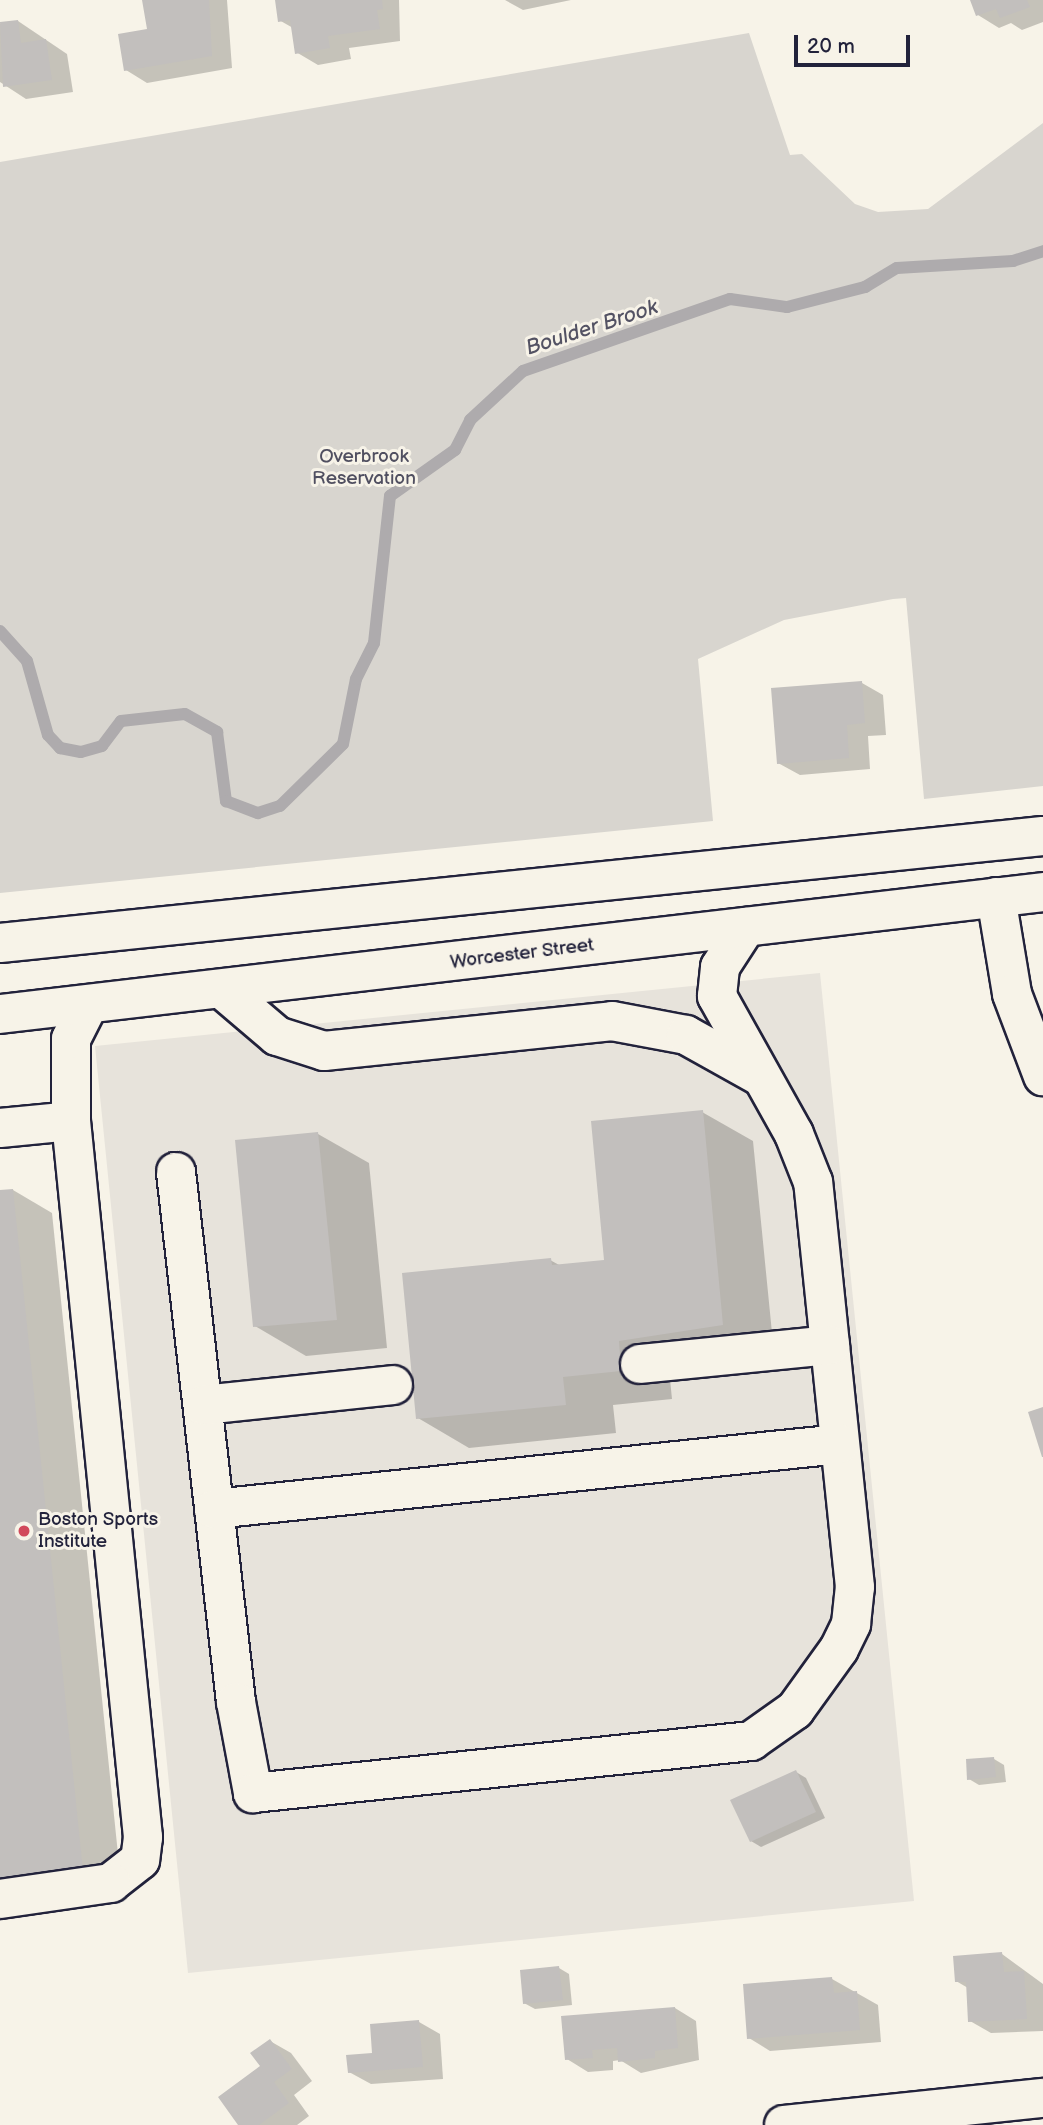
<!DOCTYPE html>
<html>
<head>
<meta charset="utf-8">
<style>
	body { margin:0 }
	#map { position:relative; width:1043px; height:2125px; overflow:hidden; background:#f7f3e8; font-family:"Balsamiq Sans",sans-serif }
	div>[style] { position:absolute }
	.built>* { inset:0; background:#e7e3db }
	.green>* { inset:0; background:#d8d5cf }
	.shadow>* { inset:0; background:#0003 }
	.stream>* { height:12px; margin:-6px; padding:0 6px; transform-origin:6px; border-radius:6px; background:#aeabad }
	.building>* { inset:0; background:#c2bfbd }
	.roads { filter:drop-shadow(2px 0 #22223b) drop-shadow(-2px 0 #22223b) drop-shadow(0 2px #22223b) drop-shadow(0 -2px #22223b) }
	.minor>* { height:38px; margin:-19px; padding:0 19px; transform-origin:19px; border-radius:19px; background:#f7f3e8 }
	.highway>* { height:38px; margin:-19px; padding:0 19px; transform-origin:19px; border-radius:19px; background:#f7f3e8 }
	.dots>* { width:19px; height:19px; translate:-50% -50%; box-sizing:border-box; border:4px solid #f7f3e8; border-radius:50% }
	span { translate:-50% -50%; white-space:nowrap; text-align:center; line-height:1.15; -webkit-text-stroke:6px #f7f3e8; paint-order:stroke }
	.park-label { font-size:19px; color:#504f60 }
	.street-label { font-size:19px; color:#22223b }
	.poi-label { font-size:19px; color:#22223b }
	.left { translate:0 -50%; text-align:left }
	.water-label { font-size:21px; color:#535263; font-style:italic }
	.scale { position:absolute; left:794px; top:35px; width:116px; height:32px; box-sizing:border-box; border:4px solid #22223b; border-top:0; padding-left:9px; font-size:21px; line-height:24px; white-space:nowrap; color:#22223b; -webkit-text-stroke:5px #f7f3e8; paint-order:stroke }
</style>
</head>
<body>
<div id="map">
	<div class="built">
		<i style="clip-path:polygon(820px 973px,914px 1901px,188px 1973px,95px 1046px)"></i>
	</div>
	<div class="green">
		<i style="clip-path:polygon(749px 33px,790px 155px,802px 154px,855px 204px,878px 212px,928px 209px,1043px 123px,1043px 786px,924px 799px,906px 598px,893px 599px,784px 620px,698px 659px,713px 821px,0 893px,0 162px)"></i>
	</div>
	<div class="shadow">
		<i style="clip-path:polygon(144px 0,227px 0,232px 68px,147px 83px,126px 70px,149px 30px)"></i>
		<i style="clip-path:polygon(276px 0,399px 0,400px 41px,349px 48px,351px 59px,318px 65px,296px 52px,293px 28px,279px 20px)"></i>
		<i style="clip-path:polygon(505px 0,571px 0,523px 10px)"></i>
		<i style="clip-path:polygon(972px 0,1043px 0,1043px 22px,1022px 30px,1011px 23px,999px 28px,978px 15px)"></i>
		<i style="clip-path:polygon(18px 21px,67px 54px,73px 92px,26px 99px,0 82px,0 24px)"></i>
		<i style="clip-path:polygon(862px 683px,883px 695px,886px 735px,868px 736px,870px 769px,800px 775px,778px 763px)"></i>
		<i style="clip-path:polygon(702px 1112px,753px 1141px,774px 1353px,669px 1369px,672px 1399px,613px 1405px,616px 1433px,469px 1448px,418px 1418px,550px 1260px,561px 1266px,606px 1262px)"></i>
		<i style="clip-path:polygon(318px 1134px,369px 1163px,387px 1348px,306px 1356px,255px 1326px)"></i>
		<i style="clip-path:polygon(13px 1190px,52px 1213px,122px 1893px,0 1905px,0 1192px)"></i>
		<i style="clip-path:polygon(994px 1759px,1004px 1765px,1006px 1782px,979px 1785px,969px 1779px)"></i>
		<i style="clip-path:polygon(796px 1772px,806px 1778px,825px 1818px,761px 1847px,751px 1841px)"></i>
		<i style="clip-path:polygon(1002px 1954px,1043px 1984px,1043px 2031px,991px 2033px,970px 2021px,968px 1988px,956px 1981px)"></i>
		<i style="clip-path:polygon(559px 1968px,569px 1974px,572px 2005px,535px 2009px,524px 2003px)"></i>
		<i style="clip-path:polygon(832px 1979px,878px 2005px,881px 2042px,770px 2051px,749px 2038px)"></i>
		<i style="clip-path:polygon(675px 2008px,696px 2021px,699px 2060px,641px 2073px,620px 2060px,613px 2061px,613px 2070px,588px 2072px,567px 2059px)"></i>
		<i style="clip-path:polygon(419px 2022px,440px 2034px,443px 2079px,371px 2084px,349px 2072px)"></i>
		<i style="clip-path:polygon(270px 2041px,291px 2053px,312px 2081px,294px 2095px,309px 2116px,297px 2125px,240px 2125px)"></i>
	</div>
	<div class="stream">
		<i style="left:0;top:631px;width:40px;rotate:48deg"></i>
		<i style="left:27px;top:661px;width:77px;rotate:74.2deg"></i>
		<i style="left:48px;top:735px;width:18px;rotate:47deg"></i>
		<i style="left:60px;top:748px;width:21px;rotate:11deg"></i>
		<i style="left:81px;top:752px;width:22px;rotate:-16deg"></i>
		<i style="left:102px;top:746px;width:31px;rotate:-53deg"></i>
		<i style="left:121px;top:721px;width:64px;rotate:-6.2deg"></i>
		<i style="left:185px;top:714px;width:37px;rotate:29deg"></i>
		<i style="left:217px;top:732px;width:70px;rotate:82.6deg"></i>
		<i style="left:226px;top:801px;width:34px;rotate:21deg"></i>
		<i style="left:258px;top:813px;width:23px;rotate:-18deg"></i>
		<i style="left:280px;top:806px;width:88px;rotate:-44.5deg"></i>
		<i style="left:343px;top:744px;width:66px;rotate:-78.7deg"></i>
		<i style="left:356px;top:679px;width:40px;rotate:-63.4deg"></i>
		<i style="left:374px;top:643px;width:148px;rotate:-83.8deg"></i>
		<i style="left:390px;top:496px;width:80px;rotate:-35.3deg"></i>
		<i style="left:455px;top:450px;width:34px;rotate:-63deg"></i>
		<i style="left:470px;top:420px;width:72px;rotate:-42.8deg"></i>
		<i style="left:523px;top:371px;width:219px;rotate:-19.2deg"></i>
		<i style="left:730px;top:299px;width:58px;rotate:8deg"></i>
		<i style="left:787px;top:307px;width:81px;rotate:-14.4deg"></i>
		<i style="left:865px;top:287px;width:37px;rotate:-31deg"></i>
		<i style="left:897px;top:268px;width:116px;rotate:-3.5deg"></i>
		<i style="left:1013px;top:261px;width:32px;rotate:-18deg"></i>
	</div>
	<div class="building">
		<i style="clip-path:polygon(142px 0,209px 0,212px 56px,124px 71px,118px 34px,147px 29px)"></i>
		<i style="clip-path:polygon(275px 0,382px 0,383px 9px,377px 10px,380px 29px,328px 36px,330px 48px,295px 54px,290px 20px,278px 22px)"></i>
		<i style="clip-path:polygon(970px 0,1027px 0,1030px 7px,1000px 18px,996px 9px,976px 16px)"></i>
		<i style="clip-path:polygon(18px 20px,21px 43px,46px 39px,52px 80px,3px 87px,0 22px)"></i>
		<i style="clip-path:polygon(862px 681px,865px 723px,847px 725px,849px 758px,777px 764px,771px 688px)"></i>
		<i style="clip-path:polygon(703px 1110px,723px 1325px,619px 1341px,621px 1371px,563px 1377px,566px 1405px,416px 1419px,402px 1273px,551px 1258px,552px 1265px,604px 1260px,591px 1121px)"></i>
		<i style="clip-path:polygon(318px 1132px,337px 1320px,253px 1327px,235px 1140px)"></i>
		<i style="clip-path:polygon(13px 1189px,83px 1871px,0 1880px,0 1190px)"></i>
		<i style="clip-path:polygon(1043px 1407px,1043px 1457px,1042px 1457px,1028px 1412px)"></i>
		<i style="clip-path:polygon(994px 1757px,996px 1777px,967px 1780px,966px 1759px)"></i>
		<i style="clip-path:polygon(796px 1770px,816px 1812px,750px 1842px,730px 1800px)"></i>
		<i style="clip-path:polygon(1002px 1952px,1004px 1972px,1024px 1971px,1027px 2019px,968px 2022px,966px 1982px,955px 1982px,953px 1956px)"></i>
		<i style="clip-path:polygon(559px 1966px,563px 2000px,523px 2004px,520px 1970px)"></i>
		<i style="clip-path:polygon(832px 1977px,834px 1993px,857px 1991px,860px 2030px,747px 2039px,743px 1984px)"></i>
		<i style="clip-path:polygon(675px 2007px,678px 2048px,655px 2051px,655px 2058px,618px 2062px,617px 2048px,592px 2050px,593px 2058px,565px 2060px,561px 2016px)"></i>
		<i style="clip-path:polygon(419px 2020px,423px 2067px,348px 2073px,346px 2055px,372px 2053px,370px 2024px)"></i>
		<i style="clip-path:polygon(270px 2039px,292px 2069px,274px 2082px,289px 2103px,259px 2125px,238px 2125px,218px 2097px,260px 2066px,250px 2053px)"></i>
	</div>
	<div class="roads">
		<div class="minor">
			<i style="left:996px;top:897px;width:98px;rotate:80.6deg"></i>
			<i style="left:1012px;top:994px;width:88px;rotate:69.3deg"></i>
			<i style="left:223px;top:990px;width:71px;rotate:40.4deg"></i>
			<i style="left:277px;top:1036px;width:49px;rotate:17.7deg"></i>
			<i style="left:324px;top:1051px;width:290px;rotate:-5.9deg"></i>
			<i style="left:612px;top:1021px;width:75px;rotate:10.7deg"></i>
			<i style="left:686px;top:1035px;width:82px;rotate:29.1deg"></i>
			<i style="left:71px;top:1121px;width:82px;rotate:-90deg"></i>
			<i style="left:71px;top:1039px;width:38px;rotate:-63deg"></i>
			<i style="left:0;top:1128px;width:71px;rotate:-5.6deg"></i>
			<i style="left:71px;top:1121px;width:720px;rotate:84.26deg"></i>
			<i style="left:143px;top:1837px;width:23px;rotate:97deg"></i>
			<i style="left:140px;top:1860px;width:37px;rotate:142deg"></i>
			<i style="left:111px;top:1883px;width:112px;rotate:171.8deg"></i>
			<i style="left:176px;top:1172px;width:533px;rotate:83.54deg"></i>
			<i style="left:236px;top:1702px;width:93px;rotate:79.4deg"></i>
			<i style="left:253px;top:1793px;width:501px;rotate:-5.96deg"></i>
			<i style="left:751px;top:1741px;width:54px;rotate:-35.2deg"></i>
			<i style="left:795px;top:1710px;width:75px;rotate:-54.2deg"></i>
			<i style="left:839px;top:1649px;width:28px;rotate:-64deg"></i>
			<i style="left:851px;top:1624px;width:37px;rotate:-84deg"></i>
			<i style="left:855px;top:1587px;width:407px;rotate:-95.9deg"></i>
			<i style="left:813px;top:1182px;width:52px;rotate:-111.6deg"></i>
			<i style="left:794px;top:1134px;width:158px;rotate:-119.2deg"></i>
			<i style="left:717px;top:996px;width:29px;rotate:-84deg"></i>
			<i style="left:720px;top:967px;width:48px;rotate:-57deg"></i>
			<i style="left:640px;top:1364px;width:191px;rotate:-5.7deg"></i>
			<i style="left:203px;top:1405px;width:191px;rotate:-6deg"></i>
			<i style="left:214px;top:1509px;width:629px;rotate:-5.93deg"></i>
			<i style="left:784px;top:2125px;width:260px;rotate:-6deg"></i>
		</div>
		<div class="highway">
			<i style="left:0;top:943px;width:1048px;rotate:-5.86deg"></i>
			<i style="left:0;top:1014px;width:1050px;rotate:-6.67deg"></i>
		</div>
	</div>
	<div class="dots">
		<i style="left:24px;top:1531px;background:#d1495b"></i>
	</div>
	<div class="park-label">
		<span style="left:364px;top:468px">Overbrook<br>Reservation</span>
	</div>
	<div class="street-label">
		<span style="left:522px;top:954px;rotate:-7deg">Worcester Street</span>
	</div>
	<div class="poi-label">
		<span class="left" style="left:38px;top:1531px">Boston Sports<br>Institute</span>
	</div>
	<div class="water-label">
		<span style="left:592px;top:328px;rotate:-18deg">Boulder Brook</span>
	</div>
	<div class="scale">20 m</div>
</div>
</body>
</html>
